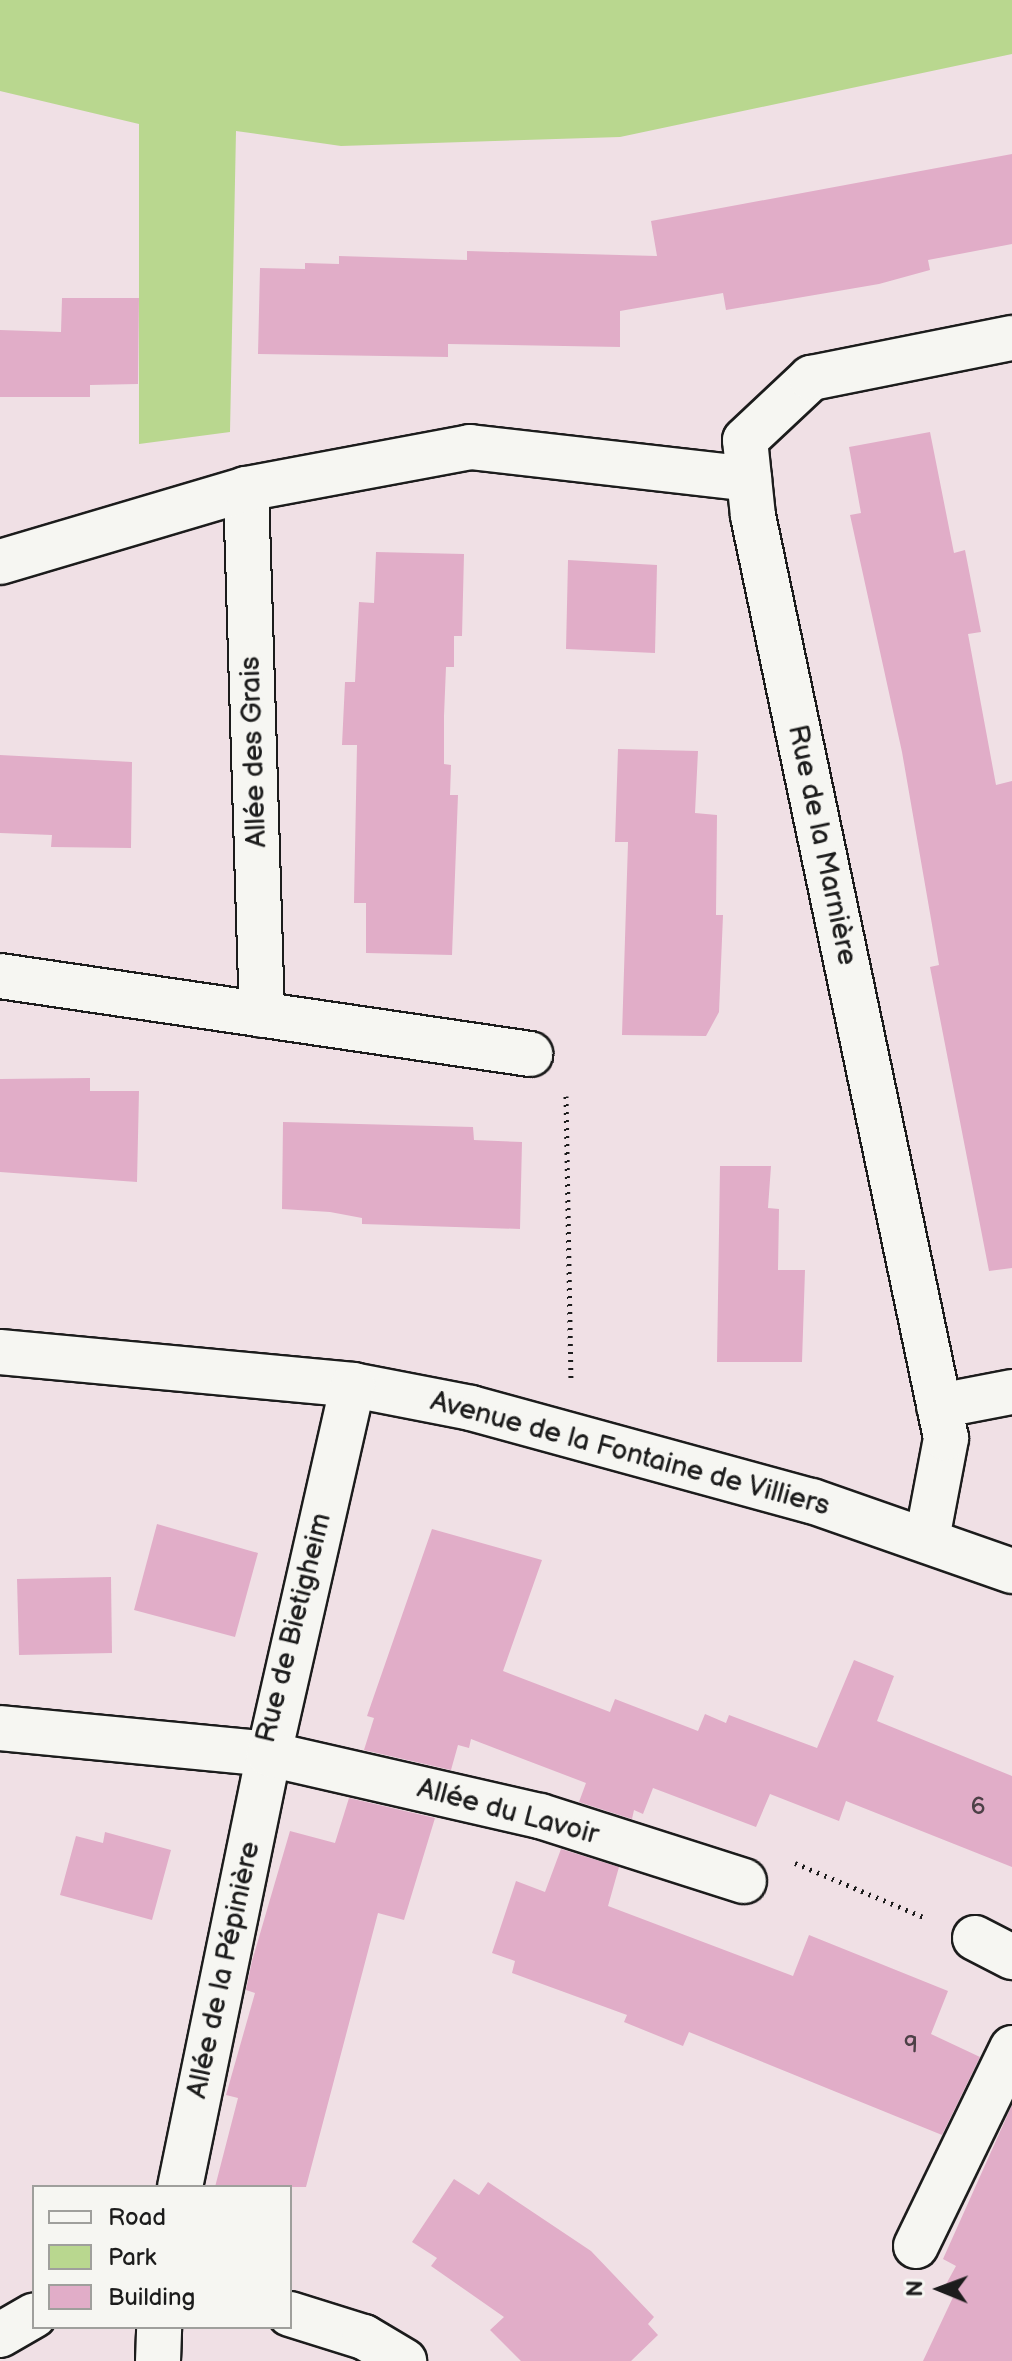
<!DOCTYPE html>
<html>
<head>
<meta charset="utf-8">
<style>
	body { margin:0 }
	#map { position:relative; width:1012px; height:2361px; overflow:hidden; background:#f0e0e5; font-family:"Balsamiq Sans",sans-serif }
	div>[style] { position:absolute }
	.green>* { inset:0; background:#b9d78f }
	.building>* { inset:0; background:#e1adc8 }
	.path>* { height:5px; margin-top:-2.5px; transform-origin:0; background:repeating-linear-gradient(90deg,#1c1c1c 0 2px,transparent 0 8px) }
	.roads { filter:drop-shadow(2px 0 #1c1c1c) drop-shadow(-2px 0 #1c1c1c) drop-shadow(0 2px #1c1c1c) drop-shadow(0 -2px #1c1c1c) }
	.street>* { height:44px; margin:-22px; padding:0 22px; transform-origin:22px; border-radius:22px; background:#f6f6f2 }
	span { translate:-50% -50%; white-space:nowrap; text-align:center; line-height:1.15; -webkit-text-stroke:6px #f6f6f2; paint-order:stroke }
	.number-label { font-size:24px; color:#4d4047 }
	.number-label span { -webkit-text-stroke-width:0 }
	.street-label { font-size:28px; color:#1c1c1c }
	.legend { position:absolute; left:32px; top:2185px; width:260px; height:144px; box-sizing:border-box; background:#f6f6f2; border:2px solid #9f9f9c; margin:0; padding:10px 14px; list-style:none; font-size:24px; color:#1c1c1c }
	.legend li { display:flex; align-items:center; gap:16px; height:40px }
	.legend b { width:40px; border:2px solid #9f9f9c }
	.north { position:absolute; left:900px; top:2249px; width:80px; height:80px; -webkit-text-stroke:6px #f6f6f2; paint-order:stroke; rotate:271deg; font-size:22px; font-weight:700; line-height:32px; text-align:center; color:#1c1c1c }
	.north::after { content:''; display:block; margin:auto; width:28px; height:36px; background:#1c1c1c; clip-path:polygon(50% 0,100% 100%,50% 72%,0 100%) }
</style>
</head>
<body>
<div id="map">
	<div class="green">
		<i style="clip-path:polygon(0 0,1012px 0,1012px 54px,620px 137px,341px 146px,236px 131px,230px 432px,139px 444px,139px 124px,0 91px)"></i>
	</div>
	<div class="building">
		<i style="clip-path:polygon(1012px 154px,1012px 244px,928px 260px,930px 270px,879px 284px,726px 310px,723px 293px,620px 311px,620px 347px,448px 344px,448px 357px,258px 354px,260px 268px,305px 269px,305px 263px,339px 264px,339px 256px,467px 260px,467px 251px,657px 256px,651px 221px)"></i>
		<i style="clip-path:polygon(62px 298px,139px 298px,138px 384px,90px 385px,90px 397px,0 397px,0 330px,61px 332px)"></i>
		<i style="clip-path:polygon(930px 432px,954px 553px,965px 550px,981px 632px,968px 634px,996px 785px,1012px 781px,1012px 1268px,989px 1271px,930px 967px,939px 965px,902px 752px,850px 515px,861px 513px,849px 447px)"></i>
		<i style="clip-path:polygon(376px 552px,464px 554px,462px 636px,454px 636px,454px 667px,446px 667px,444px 716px,444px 764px,451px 765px,450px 795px,458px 795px,452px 955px,366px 953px,366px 903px,354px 903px,357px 745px,342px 745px,345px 682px,355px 682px,359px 602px,374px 603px)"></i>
		<i style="clip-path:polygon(568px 560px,657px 565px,655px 653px,566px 649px)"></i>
		<i style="clip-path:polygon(618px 749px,698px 751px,695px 813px,717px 815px,716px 915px,723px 915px,719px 1012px,706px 1036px,622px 1035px,628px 842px,615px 842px)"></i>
		<i style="clip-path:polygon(0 755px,132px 762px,131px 848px,51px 847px,52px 835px,0 833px)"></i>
		<i style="clip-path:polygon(90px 1078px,90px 1091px,139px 1091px,137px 1182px,0 1172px,0 1079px)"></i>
		<i style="clip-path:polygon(283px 1122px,473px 1127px,474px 1140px,522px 1142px,520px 1229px,362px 1224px,362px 1218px,330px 1212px,282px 1209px)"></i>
		<i style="clip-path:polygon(720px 1166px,771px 1166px,768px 1208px,779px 1209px,778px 1270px,805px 1270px,802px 1362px,717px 1362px)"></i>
		<i style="clip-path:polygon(157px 1524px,258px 1553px,235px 1637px,134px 1610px)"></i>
		<i style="clip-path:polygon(432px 1529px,542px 1560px,503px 1671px,610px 1712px,615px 1699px,698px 1731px,705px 1714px,726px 1723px,729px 1715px,817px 1748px,854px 1660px,894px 1676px,877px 1721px,1012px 1776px,1012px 1867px,846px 1801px,839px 1821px,770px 1794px,756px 1827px,653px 1788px,643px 1814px,634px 1810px,632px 1819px,579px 1802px,586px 1783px,471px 1739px,469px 1748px,458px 1745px,451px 1770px,364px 1750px,374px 1718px,367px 1716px)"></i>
		<i style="clip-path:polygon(111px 1577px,112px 1653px,19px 1655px,17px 1579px)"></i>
		<i style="clip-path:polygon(349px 1798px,435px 1818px,404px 1920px,378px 1913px,306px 2187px,215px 2187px,238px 2098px,226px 2095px,255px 1993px,246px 1990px,252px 1961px,290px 1831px,335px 1843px)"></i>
		<i style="clip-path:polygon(105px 1832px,171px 1850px,152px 1920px,60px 1895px,76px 1836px,103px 1843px)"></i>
		<i style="clip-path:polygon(561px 1849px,619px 1867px,608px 1906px,793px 1976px,809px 1935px,948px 1991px,931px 2034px,980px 2057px,942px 2135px,689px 2032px,683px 2046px,624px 2022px,627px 2015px,512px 1973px,515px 1961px,492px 1953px,516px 1881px,545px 1892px)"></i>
		<i style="clip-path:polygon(1012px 2105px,1012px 2361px,923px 2361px,955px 2293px,944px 2288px,956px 2266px,943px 2259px)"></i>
		<i style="clip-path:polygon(454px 2179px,479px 2195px,488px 2182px,591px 2251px,654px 2317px,648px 2324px,658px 2335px,631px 2361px,521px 2361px,490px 2330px,504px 2317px,431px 2266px,437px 2258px,412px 2242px)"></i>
	</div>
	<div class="path">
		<i style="left:566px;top:1096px;width:282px;rotate:89deg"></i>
		<i style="left:795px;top:1863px;width:142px;rotate:22.8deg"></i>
	</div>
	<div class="roads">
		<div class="street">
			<i style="left:246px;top:489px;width:526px;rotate:88.26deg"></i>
			<i style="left:0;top:562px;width:257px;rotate:-16.5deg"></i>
			<i style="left:246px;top:489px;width:228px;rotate:-10.6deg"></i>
			<i style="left:470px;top:447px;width:281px;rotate:6.5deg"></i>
			<i style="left:0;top:976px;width:536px;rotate:8.37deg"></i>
			<i style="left:0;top:1352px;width:355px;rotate:5.3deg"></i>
			<i style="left:353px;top:1385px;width:120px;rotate:11deg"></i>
			<i style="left:471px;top:1408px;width:353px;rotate:15.3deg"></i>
			<i style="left:812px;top:1501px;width:212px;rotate:19.3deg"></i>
			<i style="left:939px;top:1406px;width:74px;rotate:-10.9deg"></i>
			<i style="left:927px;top:1539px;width:103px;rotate:-79.3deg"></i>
			<i style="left:946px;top:1438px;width:942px;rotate:-101.82deg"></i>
			<i style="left:753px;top:516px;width:76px;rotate:-96deg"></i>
			<i style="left:745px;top:440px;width:91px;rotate:-43.2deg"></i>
			<i style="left:811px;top:378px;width:205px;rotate:-11.3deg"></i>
			<i style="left:0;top:1728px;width:270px;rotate:5.5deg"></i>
			<i style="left:269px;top:1754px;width:378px;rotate:-77.2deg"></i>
			<i style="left:975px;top:1938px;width:42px;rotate:27.2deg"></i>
			<i style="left:180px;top:2187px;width:442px;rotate:-78.4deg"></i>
			<i style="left:269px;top:1754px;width:278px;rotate:12.9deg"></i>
			<i style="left:540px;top:1816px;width:214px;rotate:17.7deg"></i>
			<i style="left:916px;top:2246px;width:220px;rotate:-64.1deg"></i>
			<i style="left:290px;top:2314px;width:77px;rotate:17.3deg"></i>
			<i style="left:364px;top:2337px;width:47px;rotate:31deg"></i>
			<i style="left:0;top:2335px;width:39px;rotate:-30deg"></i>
			<i style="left:158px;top:2361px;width:34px;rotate:-88deg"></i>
		</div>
	</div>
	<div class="number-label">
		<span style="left:978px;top:1807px">6</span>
		<span style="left:911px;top:2045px">9</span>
	</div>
	<div class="street-label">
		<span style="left:254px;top:752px;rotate:-92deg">Allée des Grais</span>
		<span style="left:822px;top:845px;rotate:78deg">Rue de la Marnière</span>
		<span style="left:630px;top:1454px;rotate:15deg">Avenue de la Fontaine de Villiers</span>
		<span style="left:294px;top:1628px;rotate:-76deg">Rue de Bietigheim</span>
		<span style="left:508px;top:1812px;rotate:15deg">Allée du Lavoir</span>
		<span style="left:224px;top:1970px;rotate:-78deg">Allée de la Pépinière</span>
	</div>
	<ul class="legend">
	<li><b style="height:10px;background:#f6f6f2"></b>Road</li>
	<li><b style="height:22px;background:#b9d78f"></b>Park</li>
	<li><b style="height:22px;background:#e1adc8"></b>Building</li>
	</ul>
	<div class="north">N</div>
</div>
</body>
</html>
